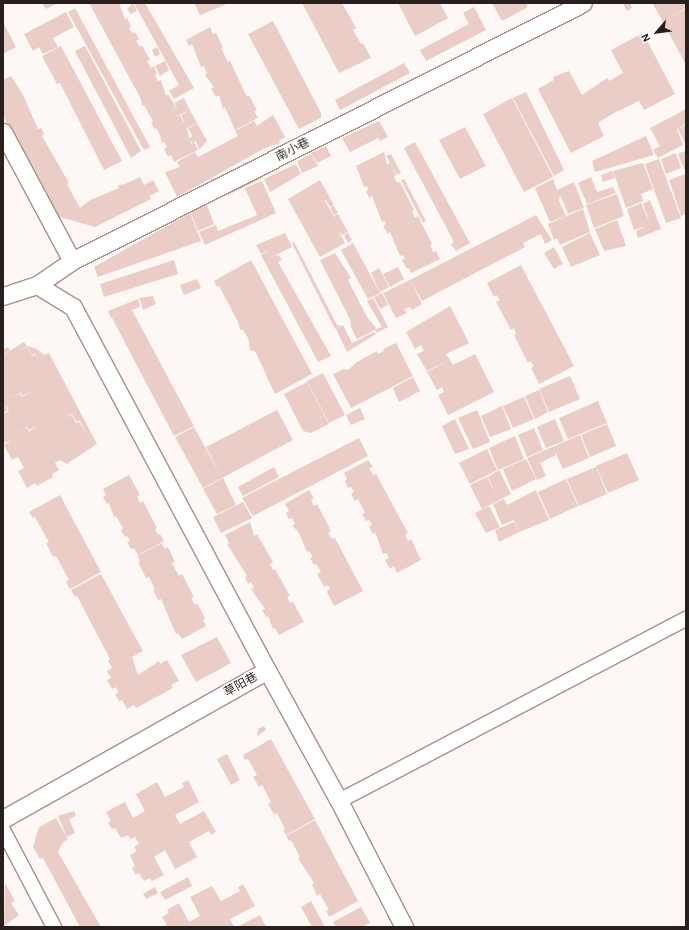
<!DOCTYPE html>
<html>
<head>
<meta charset="utf-8">
<style>
	body { margin:0 }
	#map { position:relative; width:689px; height:930px; overflow:hidden; background:#fdf7f6; font-family:"Alegreya Sans","Noto Sans SC",sans-serif }
	div>[style] { position:absolute }
	.building>* { inset:0; background:#e9cdc6 }
	.roads { filter:drop-shadow(1px 0 #a99089) drop-shadow(-1px 0 #a99089) drop-shadow(0 1px #a99089) drop-shadow(0 -1px #a99089) }
	.minor>* { height:14px; margin:-7px; padding:0 7px; transform-origin:7px; border-radius:7px; background:#fff }
	.tertiary>* { height:17px; margin:-8.5px; padding:0 8.5px; transform-origin:8.5px; border-radius:8.5px; background:#fff }
	span { translate:-50% -50%; white-space:nowrap; text-align:center; line-height:1.15; -webkit-text-stroke:3px #fff; paint-order:stroke }
	.street-label { font-size:12px; color:#291f1d }
	.frame { position:absolute; inset:0; border:4px solid #291f1d; pointer-events:none }
	.north { position:absolute; left:637px; top:12px; width:40px; height:40px; -webkit-text-stroke:3px #fff; paint-order:stroke; rotate:242deg; font-size:11px; font-weight:700; line-height:16px; text-align:center; color:#291f1d }
	.north::after { content:''; display:block; margin:auto; width:14px; height:18px; background:#291f1d; clip-path:polygon(50% 0,100% 100%,50% 72%,0 100%) }
</style>
</head>
<body>
<div id="map">
	<div class="building">
		<i style="clip-path:polygon(42px 3px,58px 3px,46px 9px)"></i>
		<i style="clip-path:polygon(89px 3px,119px 3px,125px 19px,127px 18px,131px 26px,129px 29px,133px 33px,135px 32px,139px 39px,136px 41px,140px 47px,142px 45px,150px 60px,147px 61px,151px 68px,154px 66px,157px 74px,155px 75px,158px 81px,161px 80px,166px 96px,168px 94px,176px 108px,172px 111px,177px 108px,174px 103px,184px 98px,190px 110px,174px 117px,180px 115px,183px 122px,179px 125px,184px 122px,181px 115px,190px 110px,197px 123px,184px 130px,187px 129px,191px 144px,194px 142px,198px 150px,174px 162px,171px 155px,168px 157px,164px 149px,167px 147px,164px 142px,162px 143px,160px 135px,156px 128px,154px 129px,151px 122px,153px 121px,144px 105px,142px 106px,141px 99px)"></i>
		<i style="clip-path:polygon(133px 3px,137px 11px,131px 14px,127px 9px)"></i>
		<i style="clip-path:polygon(134px 3px,145px 3px,194px 88px,174px 99px,169px 91px,179px 85px)"></i>
		<i style="clip-path:polygon(194px 3px,224px 3px,225px 5px,200px 15px)"></i>
		<i style="clip-path:polygon(302px 3px,342px 3px,356px 28px,353px 30px,361px 44px,363px 43px,371px 58px,339px 73px)"></i>
		<i style="clip-path:polygon(398px 3px,440px 3px,448px 18px,415px 36px)"></i>
		<i style="clip-path:polygon(492px 3px,526px 3px,528px 7px,502px 21px)"></i>
		<i style="clip-path:polygon(630px 3px,632px 8px,627px 11px,623px 4px)"></i>
		<i style="clip-path:polygon(686px 3px,686px 8px,671px 17px,686px 9px,686px 65px,653px 4px)"></i>
		<i style="clip-path:polygon(474px 7px,486px 30px,426px 61px,420px 50px,469px 24px,463px 13px)"></i>
		<i style="clip-path:polygon(75px 8px,150px 147px,144px 150px,68px 12px)"></i>
		<i style="clip-path:polygon(66px 12px,74px 27px,53px 38px,58px 47px,43px 54px,39px 47px,33px 51px,24px 34px)"></i>
		<i style="clip-path:polygon(273px 21px,321px 113px,321px 118px,299px 129px,248px 34px)"></i>
		<i style="clip-path:polygon(3px 22px,16px 47px,3px 54px)"></i>
		<i style="clip-path:polygon(210px 27px,213px 34px,216px 33px,223px 47px,221px 48px,228px 62px,230px 61px,247px 97px,249px 95px,257px 110px,254px 111px,258px 118px,235px 130px,225px 107px,223px 109px,219px 95px,216px 97px,211px 89px,214px 87px,205px 75px,207px 73px,204px 66px,201px 67px,192px 44px,189px 46px,186px 40px)"></i>
		<i style="clip-path:polygon(643px 33px,675px 94px,644px 110px,639px 101px,612px 114px,598px 123px,604px 136px,571px 153px,538px 89px,554px 80px,553px 77px,569px 71px,582px 95px,607px 78px,609px 81px,623px 73px,611px 50px)"></i>
		<i style="clip-path:polygon(61px 46px,122px 161px,104px 170px,60px 83px,57px 84px,42px 56px)"></i>
		<i style="clip-path:polygon(85px 46px,141px 151px,131px 158px,75px 51px)"></i>
		<i style="clip-path:polygon(157px 47px,160px 54px,155px 57px,152px 50px)"></i>
		<i style="clip-path:polygon(165px 61px,169px 70px,160px 76px,155px 66px)"></i>
		<i style="clip-path:polygon(404px 63px,410px 73px,340px 110px,335px 100px)"></i>
		<i style="clip-path:polygon(11px 76px,23px 95px,38px 129px,41px 128px,44px 134px,42px 136px,69px 183px,67px 184px,80px 208px,90px 200px,119px 188px,118px 185px,125px 184px,140px 177px,144px 185px,153px 180px,159px 191px,150px 196px,146px 189px,151px 199px,95px 227px,56px 216px,3px 116px,3px 80px)"></i>
		<i style="clip-path:polygon(526px 92px,564px 170px,554px 176px,513px 98px)"></i>
		<i style="clip-path:polygon(512px 98px,553px 177px,524px 192px,483px 114px)"></i>
		<i style="clip-path:polygon(686px 109px,686px 124px,677px 129px,683px 145px,658px 158px,653px 150px,660px 146px,650px 128px)"></i>
		<i style="clip-path:polygon(273px 115px,285px 137px,279px 141px,280px 143px,265px 148px,177px 197px,165px 172px,180px 167px,177px 162px,195px 152px,198px 157px,238px 136px,235px 131px,254px 121px,257px 126px)"></i>
		<i style="clip-path:polygon(379px 121px,388px 137px,380px 141px,378px 138px,350px 152px,342px 138px)"></i>
		<i style="clip-path:polygon(197px 123px,207px 141px,199px 150px,196px 141px,192px 143px,189px 138px,193px 136px,188px 129px)"></i>
		<i style="clip-path:polygon(686px 125px,686px 145px,678px 129px)"></i>
		<i style="clip-path:polygon(465px 127px,486px 166px,460px 179px,439px 140px)"></i>
		<i style="clip-path:polygon(646px 136px,654px 155px,595px 172px,592px 161px)"></i>
		<i style="clip-path:polygon(415px 142px,470px 243px,456px 251px,451px 244px,454px 242px,404px 148px)"></i>
		<i style="clip-path:polygon(326px 146px,331px 156px,317px 163px,311px 153px)"></i>
		<i style="clip-path:polygon(684px 151px,686px 154px,686px 174px,678px 154px)"></i>
		<i style="clip-path:polygon(384px 152px,387px 164px,390px 163px,396px 175px,394px 177px,397px 183px,400px 182px,414px 210px,412px 211px,415px 218px,418px 216px,432px 244px,430px 245px,433px 252px,436px 251px,440px 259px,411px 273px,409px 268px,406px 268px,402px 260px,405px 259px,403px 255px,400px 256px,390px 232px,388px 234px,383px 226px,386px 224px,385px 221px,382px 222px,372px 196px,369px 198px,366px 191px,368px 190px,367px 186px,364px 187px,356px 166px)"></i>
		<i style="clip-path:polygon(676px 153px,681px 168px,666px 174px,661px 159px)"></i>
		<i style="clip-path:polygon(311px 154px,318px 166px,302px 173px,297px 161px)"></i>
		<i style="clip-path:polygon(391px 154px,401px 173px,397px 175px,386px 156px)"></i>
		<i style="clip-path:polygon(659px 159px,681px 218px,666px 223px,645px 164px)"></i>
		<i style="clip-path:polygon(643px 163px,653px 189px,641px 194px,643px 201px,626px 208px,613px 171px)"></i>
		<i style="clip-path:polygon(296px 164px,301px 174px,270px 192px,264px 179px)"></i>
		<i style="clip-path:polygon(612px 171px,615px 178px,603px 182px,601px 175px)"></i>
		<i style="clip-path:polygon(685px 174px,686px 214px,681px 216px,669px 180px)"></i>
		<i style="clip-path:polygon(259px 176px,261px 179px,228px 195px,227px 193px)"></i>
		<i style="clip-path:polygon(591px 177px,597px 192px,613px 187px,616px 193px,587px 204px,578px 183px)"></i>
		<i style="clip-path:polygon(404px 179px,426px 221px,423px 223px,401px 180px)"></i>
		<i style="clip-path:polygon(553px 179px,557px 190px,574px 182px,584px 208px,568px 214px,560px 195px,559px 201px,566px 216px,550px 222px,535px 188px)"></i>
		<i style="clip-path:polygon(320px 180px,334px 205px,330px 207px,326px 200px,322px 202px,325px 201px,341px 229px,334px 216px,338px 214px,348px 232px,342px 235px,338px 230px,345px 243px,320px 257px,288px 199px)"></i>
		<i style="clip-path:polygon(262px 181px,276px 213px,205px 245px,199px 232px,216px 225px,218px 231px,257px 215px,245px 188px)"></i>
		<i style="clip-path:polygon(617px 194px,624px 216px,594px 228px,586px 205px)"></i>
		<i style="clip-path:polygon(650px 200px,661px 229px,638px 238px,636px 231px,647px 226px,634px 230px,627px 209px,641px 203px,651px 225px,643px 204px)"></i>
		<i style="clip-path:polygon(206px 202px,214px 224px,198px 231px,190px 211px)"></i>
		<i style="clip-path:polygon(334px 206px,338px 213px,334px 215px,330px 208px)"></i>
		<i style="clip-path:polygon(583px 209px,590px 232px,560px 245px,557px 238px,554px 240px,548px 224px)"></i>
		<i style="clip-path:polygon(190px 213px,201px 241px,98px 277px,94px 267px)"></i>
		<i style="clip-path:polygon(536px 215px,552px 240px,545px 244px,541px 234px,523px 243px,525px 247px,422px 301px,410px 280px)"></i>
		<i style="clip-path:polygon(617px 220px,626px 246px,604px 251px,595px 229px)"></i>
		<i style="clip-path:polygon(285px 233px,292px 247px,274px 256px,279px 255px,282px 260px,278px 262px,331px 356px,318px 362px,261px 255px,271px 249px,261px 254px,256px 245px)"></i>
		<i style="clip-path:polygon(348px 233px,352px 240px,348px 243px,344px 235px)"></i>
		<i style="clip-path:polygon(590px 233px,600px 255px,571px 267px,562px 247px)"></i>
		<i style="clip-path:polygon(294px 242px,337px 325px,341px 326px,335px 329px,292px 243px)"></i>
		<i style="clip-path:polygon(353px 243px,380px 293px,368px 299px,341px 250px)"></i>
		<i style="clip-path:polygon(554px 247px,563px 264px,554px 269px,544px 253px)"></i>
		<i style="clip-path:polygon(335px 253px,351px 278px,348px 280px,367px 317px,377px 329px,357px 339px,351px 327px,350px 319px,320px 260px)"></i>
		<i style="clip-path:polygon(174px 260px,178px 274px,104px 297px,100px 284px)"></i>
		<i style="clip-path:polygon(251px 260px,312px 374px,275px 394px,255px 351px,250px 350px,248px 338px,243px 330px,240px 330px,238px 322px,219px 286px,217px 287px,214px 281px)"></i>
		<i style="clip-path:polygon(521px 265px,574px 366px,539px 384px,531px 368px,534px 366px,530px 361px,528px 363px,514px 335px,516px 333px,514px 328px,511px 330px,496px 302px,500px 300px,497px 295px,494px 297px,487px 283px)"></i>
		<i style="clip-path:polygon(398px 267px,404px 279px,390px 287px,383px 274px)"></i>
		<i style="clip-path:polygon(379px 268px,389px 287px,380px 292px,371px 273px)"></i>
		<i style="clip-path:polygon(197px 279px,201px 288px,184px 295px,180px 285px)"></i>
		<i style="clip-path:polygon(410px 280px,422px 304px,412px 310px,410px 307px,404px 309px,407px 313px,396px 318px,383px 293px)"></i>
		<i style="clip-path:polygon(382px 293px,388px 305px,380px 309px,374px 297px)"></i>
		<i style="clip-path:polygon(153px 296px,156px 304px,143px 310px,139px 298px)"></i>
		<i style="clip-path:polygon(373px 298px,388px 327px,377px 333px,375px 330px,382px 327px,367px 301px)"></i>
		<i style="clip-path:polygon(138px 299px,140px 307px,132px 310px,194px 426px,174px 436px,112px 318px,131px 308px,111px 318px,108px 311px)"></i>
		<i style="clip-path:polygon(450px 306px,469px 343px,446px 354px,450px 360px,427px 371px,417px 354px,424px 351px,421px 345px,415px 349px,406px 332px)"></i>
		<i style="clip-path:polygon(343px 325px,352px 343px,374px 332px,376px 334px,347px 352px,336px 329px)"></i>
		<i style="clip-path:polygon(evenodd,24px 342px,27px 346px,19px 351px,27px 347px,32px 356px,35px 354px,40px 364px,35px 353px,32px 355px,27px 346px,37px 349px,44px 355px,49px 353px,97px 444px,67px 464px,60px 460px,55px 463px,59px 470px,52px 474px,53px 477px,37px 486px,35px 483px,27px 488px,18px 471px,24px 468px,18px 457px,12px 460px,4px 445px,12px 440px,3px 443px,3px 414px,9px 411px,7px 407px,16px 403px,6px 407px,8px 410px,3px 413px,3px 355px,24px 342px,39px 388px,22px 397px,20px 394px,8px 397px,21px 393px,22px 396px,39px 388px,24px 342px,72px 415px,64px 418px,72px 414px,77px 422px,79px 420px,90px 438px,79px 422px,76px 423px,72px 415px,24px 342px,37px 426px,30px 431px,31px 434px,27px 428px,10px 436px,28px 427px,29px 430px,37px 426px)"></i>
		<i style="clip-path:polygon(396px 343px,413px 376px,351px 408px,333px 374px,344px 369px,348px 370px,357px 362px,377px 351px,378px 354px,384px 351px,383px 349px)"></i>
		<i style="clip-path:polygon(8px 347px,10px 351px,3px 354px,3px 350px)"></i>
		<i style="clip-path:polygon(475px 354px,494px 392px,448px 415px,438px 395px,444px 392px,442px 387px,437px 390px,427px 372px,450px 360px,453px 365px)"></i>
		<i style="clip-path:polygon(323px 373px,345px 415px,329px 423px,307px 381px)"></i>
		<i style="clip-path:polygon(570px 376px,580px 399px,549px 412px,539px 389px)"></i>
		<i style="clip-path:polygon(413px 377px,420px 391px,399px 402px,393px 388px)"></i>
		<i style="clip-path:polygon(307px 382px,329px 424px,311px 433px,303px 431px,284px 394px)"></i>
		<i style="clip-path:polygon(539px 390px,548px 412px,535px 419px,525px 396px)"></i>
		<i style="clip-path:polygon(524px 397px,534px 419px,513px 428px,503px 406px)"></i>
		<i style="clip-path:polygon(598px 401px,607px 423px,568px 439px,559px 418px)"></i>
		<i style="clip-path:polygon(502px 406px,511px 429px,490px 437px,481px 416px)"></i>
		<i style="clip-path:polygon(360px 408px,365px 419px,351px 425px,346px 415px)"></i>
		<i style="clip-path:polygon(277px 410px,293px 440px,222px 478px,206px 447px)"></i>
		<i style="clip-path:polygon(477px 410px,490px 442px,473px 449px,458px 418px)"></i>
		<i style="clip-path:polygon(455px 419px,469px 449px,455px 454px,442px 426px)"></i>
		<i style="clip-path:polygon(555px 419px,564px 441px,546px 448px,537px 427px)"></i>
		<i style="clip-path:polygon(607px 424px,616px 446px,590px 457px,581px 435px)"></i>
		<i style="clip-path:polygon(194px 427px,222px 478px,203px 488px,175px 437px)"></i>
		<i style="clip-path:polygon(534px 428px,543px 450px,527px 457px,518px 435px)"></i>
		<i style="clip-path:polygon(580px 435px,589px 458px,563px 469px,554px 449px,556px 455px,540px 463px,546px 476px,537px 480px,527px 458px)"></i>
		<i style="clip-path:polygon(515px 436px,524px 459px,498px 470px,489px 448px)"></i>
		<i style="clip-path:polygon(359px 438px,368px 456px,253px 516px,242px 498px)"></i>
		<i style="clip-path:polygon(487px 449px,497px 470px,470px 484px,459px 463px)"></i>
		<i style="clip-path:polygon(627px 453px,639px 480px,608px 493px,596px 466px)"></i>
		<i style="clip-path:polygon(526px 459px,536px 479px,512px 491px,503px 469px)"></i>
		<i style="clip-path:polygon(368px 460px,373px 467px,369px 468px,373px 475px,376px 474px,408px 533px,405px 535px,408px 541px,411px 539px,421px 560px,397px 573px,394px 566px,390px 569px,385px 560px,389px 558px,386px 553px,383px 554px,375px 532px,373px 534px,369px 527px,372px 525px,369px 520px,366px 521px,362px 514px,365px 513px,358px 499px,355px 501px,351px 494px,354px 492px,351px 487px,348px 488px,345px 481px,347px 479px,344px 473px)"></i>
		<i style="clip-path:polygon(274px 467px,279px 477px,243px 496px,238px 487px)"></i>
		<i style="clip-path:polygon(596px 467px,607px 494px,579px 506px,567px 479px)"></i>
		<i style="clip-path:polygon(499px 470px,511px 494px,482px 509px,470px 485px,487px 477px,498px 498px,488px 477px)"></i>
		<i style="clip-path:polygon(129px 475px,140px 495px,137px 496px,140px 503px,143px 501px,157px 528px,155px 529px,158px 535px,160px 534px,164px 541px,138px 555px,134px 548px,131px 549px,127px 542px,130px 541px,127px 536px,125px 537px,121px 530px,123px 528px,116px 516px,114px 517px,109px 503px,107px 504px,103px 497px,106px 495px,103px 489px)"></i>
		<i style="clip-path:polygon(223px 478px,236px 505px,217px 514px,203px 489px)"></i>
		<i style="clip-path:polygon(566px 479px,578px 506px,550px 519px,538px 492px)"></i>
		<i style="clip-path:polygon(309px 490px,314px 498px,311px 500px,314px 506px,317px 504px,331px 531px,328px 533px,332px 539px,335px 538px,363px 591px,334px 606px,327px 592px,330px 588px,326px 585px,325px 588px,317px 574px,321px 572px,316px 564px,314px 565px,310px 558px,313px 557px,309px 551px,307px 552px,298px 531px,292px 526px,295px 524px,292px 518px,289px 519px,286px 513px,289px 511px,285px 504px)"></i>
		<i style="clip-path:polygon(536px 490px,549px 520px,519px 532px,514px 520px,502px 525px,493px 504px,504px 499px,507px 505px)"></i>
		<i style="clip-path:polygon(60px 495px,101px 572px,70px 589px,66px 582px,69px 580px,56px 556px,53px 557px,46px 543px,49px 542px,35px 517px,33px 518px,29px 512px)"></i>
		<i style="clip-path:polygon(243px 502px,252px 518px,221px 533px,213px 517px)"></i>
		<i style="clip-path:polygon(489px 506px,500px 527px,486px 533px,475px 513px)"></i>
		<i style="clip-path:polygon(250px 522px,254px 536px,257px 534px,273px 562px,270px 564px,273px 570px,275px 569px,290px 596px,287px 597px,290px 603px,293px 602px,304px 622px,279px 635px,275px 628px,273px 629px,268px 616px,266px 617px,262px 610px,265px 609px,251px 589px,254px 588px,251px 582px,248px 584px,245px 577px,247px 576px,227px 544px,229px 543px,225px 535px)"></i>
		<i style="clip-path:polygon(514px 522px,519px 532px,499px 542px,495px 530px)"></i>
		<i style="clip-path:polygon(162px 543px,165px 549px,168px 547px,175px 562px,172px 563px,179px 576px,182px 574px,194px 597px,191px 598px,195px 605px,197px 603px,205px 618px,203px 620px,206px 626px,182px 639px,178px 633px,176px 634px,161px 599px,158px 600px,153px 590px,155px 589px,149px 577px,146px 578px,138px 562px,140px 561px,137px 556px)"></i>
		<i style="clip-path:polygon(101px 574px,143px 651px,132px 657px,138px 675px,159px 661px,160px 664px,167px 660px,179px 681px,171px 685px,173px 688px,136px 708px,134px 705px,127px 709px,122px 700px,119px 701px,115px 694px,118px 693px,116px 687px,112px 689px,107px 680px,111px 678px,107px 671px,112px 668px,108px 660px,110px 659px,77px 596px,75px 597px,71px 590px)"></i>
		<i style="clip-path:polygon(217px 637px,231px 663px,196px 682px,181px 655px)"></i>
		<i style="clip-path:polygon(264px 726px,266px 730px,257px 736px,258px 729px)"></i>
		<i style="clip-path:polygon(271px 739px,315px 819px,286px 835px,283px 830px,285px 829px,277px 813px,274px 814px,268px 804px,271px 802px,262px 785px,259px 787px,253px 777px,257px 775px,248px 759px,245px 760px,243px 755px)"></i>
		<i style="clip-path:polygon(227px 754px,240px 780px,231px 785px,217px 759px)"></i>
		<i style="clip-path:polygon(188px 780px,199px 802px,175px 815px,180px 824px,204px 811px,216px 832px,211px 835px,209px 831px,189px 842px,197px 857px,175px 869px,165px 850px,154px 857px,164px 875px,152px 881px,150px 878px,144px 881px,139px 873px,136px 875px,132px 868px,135px 866px,130px 855px,137px 851px,134px 847px,139px 844px,135px 837px,130px 839px,128px 835px,121px 838px,115px 828px,112px 829px,108px 823px,111px 821px,106px 812px,125px 802px,133px 818px,145px 811px,136px 794px,157px 782px,165px 797px,184px 787px,182px 783px)"></i>
		<i style="clip-path:polygon(74px 811px,76px 816px,69px 819px,75px 833px,67px 837px,58px 816px)"></i>
		<i style="clip-path:polygon(56px 818px,68px 839px,62px 843px,58px 852px,101px 927px,80px 927px,43px 858px,40px 859px,33px 847px,39px 827px)"></i>
		<i style="clip-path:polygon(315px 820px,358px 901px,329px 917px,326px 911px,329px 910px,320px 894px,317px 896px,312px 885px,314px 883px,298px 858px,300px 857px,291px 840px,289px 841px,286px 836px)"></i>
		<i style="clip-path:polygon(188px 877px,192px 886px,165px 900px,160px 892px)"></i>
		<i style="clip-path:polygon(5px 883px,15px 901px,11px 903px,19px 915px,4px 926px)"></i>
		<i style="clip-path:polygon(243px 884px,255px 906px,230px 919px,234px 927px,162px 927px,167px 925px,162px 917px,169px 913px,167px 910px,179px 903px,189px 922px,200px 916px,190px 897px,212px 886px,221px 901px,240px 891px,238px 887px)"></i>
		<i style="clip-path:polygon(155px 887px,158px 893px,146px 899px,143px 894px)"></i>
		<i style="clip-path:polygon(311px 901px,325px 927px,312px 927px,301px 907px)"></i>
		<i style="clip-path:polygon(361px 907px,370px 923px,362px 927px,336px 927px,333px 922px)"></i>
		<i style="clip-path:polygon(260px 915px,266px 927px,237px 927px)"></i>
	</div>
	<div class="roads">
		<div class="minor">
			<i style="left:339px;top:801px;width:392px;rotate:-27.7deg"></i>
			<i style="left:3px;top:830px;width:110px;rotate:62.3deg"></i>
		</div>
		<div class="tertiary">
			<i style="left:3px;top:132px;width:146px;rotate:61.9deg"></i>
			<i style="left:37px;top:285px;width:42px;rotate:31.4deg"></i>
			<i style="left:73px;top:307px;width:412px;rotate:61.9deg"></i>
			<i style="left:3px;top:296px;width:36px;rotate:-18deg"></i>
			<i style="left:37px;top:285px;width:42px;rotate:-34.4deg"></i>
			<i style="left:72px;top:261px;width:572px;rotate:-26.79deg"></i>
			<i style="left:3px;top:819px;width:303px;rotate:-29.4deg"></i>
			<i style="left:267px;top:670px;width:149px;rotate:61.2deg"></i>
			<i style="left:339px;top:801px;width:142px;rotate:62.7deg"></i>
		</div>
	</div>
	<div class="street-label">
		<span style="left:293px;top:150px;rotate:-27deg">南小巷</span>
		<span style="left:241px;top:685px;rotate:-29deg">草阳巷</span>
	</div>
	<div class="frame"></div>
	<div class="north">N</div>
</div>
</body>
</html>
